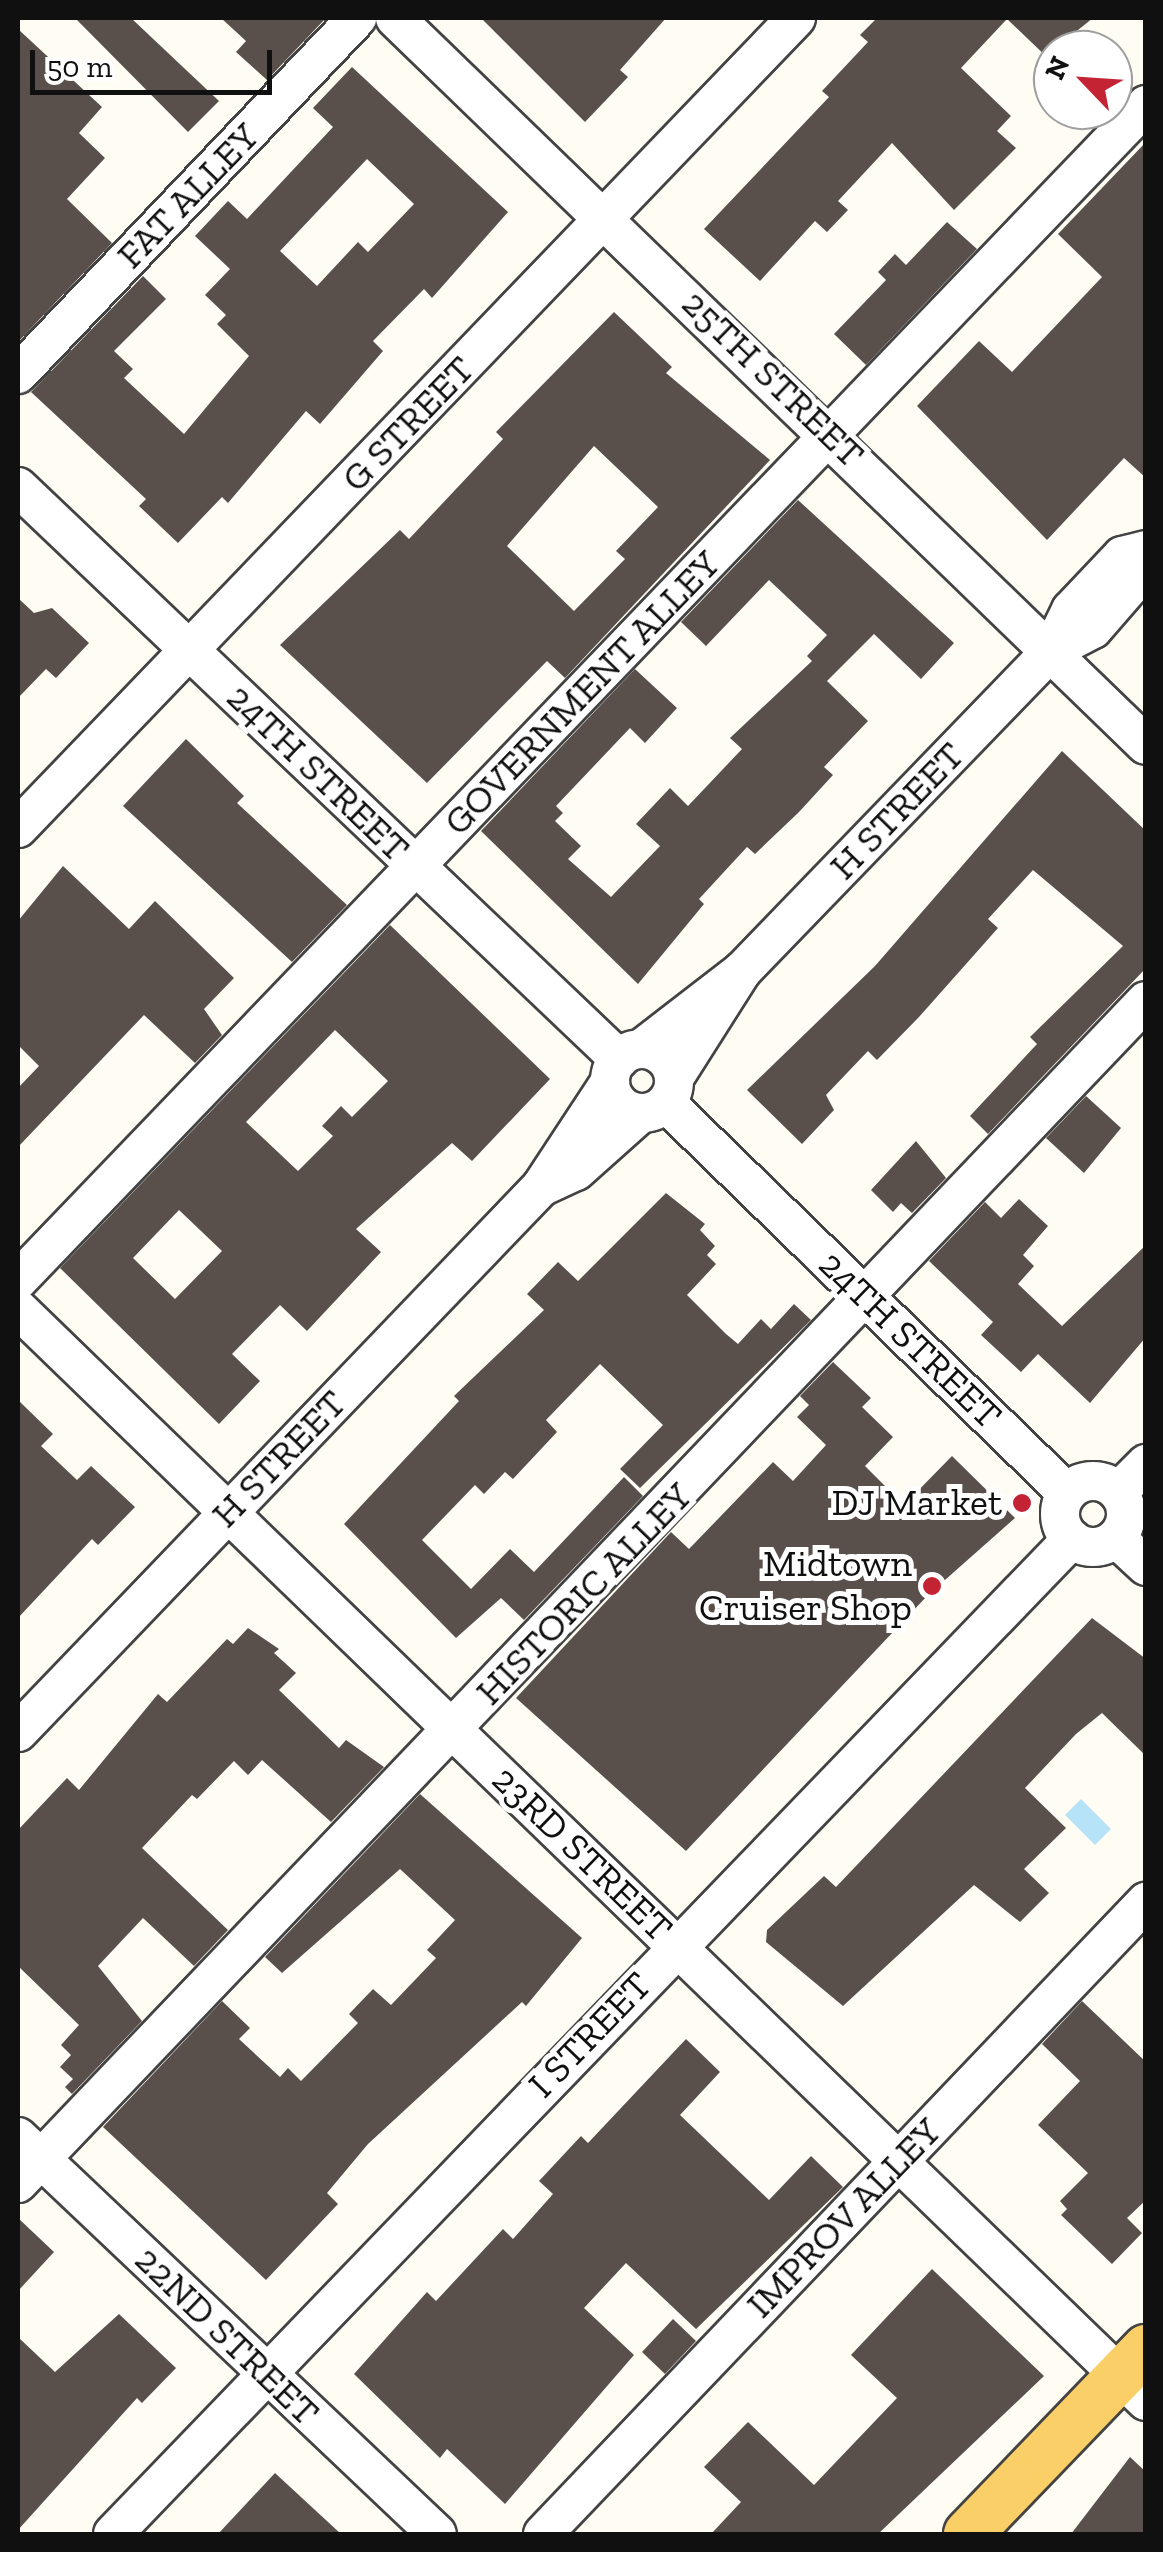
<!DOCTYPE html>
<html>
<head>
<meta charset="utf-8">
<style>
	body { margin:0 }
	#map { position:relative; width:1163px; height:2552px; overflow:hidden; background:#fffcf3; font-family:"Zilla Slab",serif }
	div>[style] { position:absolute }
	.water>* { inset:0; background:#b6e3f8 }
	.building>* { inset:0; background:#59504c }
	.roads { filter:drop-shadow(2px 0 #434343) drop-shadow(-2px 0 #434343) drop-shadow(0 2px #434343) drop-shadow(0 -2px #434343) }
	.minor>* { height:38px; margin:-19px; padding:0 19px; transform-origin:19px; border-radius:19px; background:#fff }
	.minor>.ring { margin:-19px; padding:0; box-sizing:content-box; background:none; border:38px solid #fff; border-radius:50% }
	.major>* { height:48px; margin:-24px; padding:0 24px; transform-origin:24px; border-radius:24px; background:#fbcf67 }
	.dots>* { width:28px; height:28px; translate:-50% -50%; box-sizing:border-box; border:5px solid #fff; border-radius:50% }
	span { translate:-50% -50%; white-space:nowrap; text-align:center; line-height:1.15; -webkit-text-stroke:10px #fff; paint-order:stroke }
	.street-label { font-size:38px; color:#101010 }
	.poi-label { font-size:38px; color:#101010 }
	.right { translate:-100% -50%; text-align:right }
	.frame { position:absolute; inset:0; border:20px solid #101010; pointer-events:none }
	.north { position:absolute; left:1033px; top:30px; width:100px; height:100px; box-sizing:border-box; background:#fff; border:2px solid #9f9f9f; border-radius:50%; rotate:295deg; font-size:28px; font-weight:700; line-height:40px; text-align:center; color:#101010 }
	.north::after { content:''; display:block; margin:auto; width:35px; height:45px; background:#c42334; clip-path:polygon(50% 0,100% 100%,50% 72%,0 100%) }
	.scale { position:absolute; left:30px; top:50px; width:242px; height:45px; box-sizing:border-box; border:5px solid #101010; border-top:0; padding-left:12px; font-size:30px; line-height:35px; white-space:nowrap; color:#101010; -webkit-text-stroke:8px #fff; paint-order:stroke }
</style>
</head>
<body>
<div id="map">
	<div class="water">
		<i style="clip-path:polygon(1081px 1799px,1111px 1829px,1095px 1845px,1065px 1815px)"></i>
	</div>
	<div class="building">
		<i style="clip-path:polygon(75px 18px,131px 18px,219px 101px,188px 132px)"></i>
		<i style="clip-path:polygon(221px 18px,326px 18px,267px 80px,236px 52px,246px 41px)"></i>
		<i style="clip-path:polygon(481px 18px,666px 18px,620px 70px,628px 77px,585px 122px)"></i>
		<i style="clip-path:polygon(877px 18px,1093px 18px,1053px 50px,1051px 61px,1007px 19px,961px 68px,1011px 116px,997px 131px,1016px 148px,954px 210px,892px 143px,838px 201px,848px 210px,827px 232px,815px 221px,760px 281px,704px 229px,829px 97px,822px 91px,868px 42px,860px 35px)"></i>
		<i style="clip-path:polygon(18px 29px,102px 107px,79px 133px,105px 158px,67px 199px,112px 243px,18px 342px)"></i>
		<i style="clip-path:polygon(evenodd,352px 67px,508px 212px,432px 298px,424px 289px,373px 341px,383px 351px,320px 424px,306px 411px,228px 503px,222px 497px,178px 543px,139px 506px,146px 499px,31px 392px,143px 276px,166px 299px,114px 351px,133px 369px,124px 378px,184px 434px,249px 356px,217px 324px,226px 315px,205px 295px,230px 269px,195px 236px,228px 201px,247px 219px,333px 127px,313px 108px,352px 67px,367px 159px,414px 204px,368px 252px,358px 242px,317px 286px,280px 251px,367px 159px)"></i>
		<i style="clip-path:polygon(1146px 142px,1146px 478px,1124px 458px,1047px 540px,917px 406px,979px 341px,1012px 372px,1102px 277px,1058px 234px)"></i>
		<i style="clip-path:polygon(947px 222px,977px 249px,866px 365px,834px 334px,886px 280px,878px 272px,895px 254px,906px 265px)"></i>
		<i style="clip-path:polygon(evenodd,614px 312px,672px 367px,666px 373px,770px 460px,565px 678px,547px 661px,427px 783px,280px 645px,400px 530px,409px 539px,503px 439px,496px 432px,614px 312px,594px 446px,658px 507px,616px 551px,625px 559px,574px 611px,507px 546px,594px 446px)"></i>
		<i style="clip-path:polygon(798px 500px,954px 643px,921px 679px,874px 634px,827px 681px,868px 721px,824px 767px,833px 775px,799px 812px,755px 854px,747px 847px,699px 899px,704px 904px,638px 984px,481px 831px,635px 669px,677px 708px,645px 743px,630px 728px,556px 806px,563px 813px,555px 821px,581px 846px,568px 859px,611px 897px,660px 846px,636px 824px,670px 788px,688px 806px,742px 749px,730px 738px,812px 661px,807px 656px,827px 635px,769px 580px,706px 646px,681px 622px)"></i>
		<i style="clip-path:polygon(18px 598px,34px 613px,52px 608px,89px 643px,56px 678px,46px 669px,18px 698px)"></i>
		<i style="clip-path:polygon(186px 739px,244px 796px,237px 803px,347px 905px,292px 962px,123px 806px)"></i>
		<i style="clip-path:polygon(1062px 751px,1146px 831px,1146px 968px,988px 1134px,970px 1116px,1037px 1044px,1030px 1037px,1123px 946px,1033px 870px,988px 919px,998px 928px,919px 1017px,877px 1060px,868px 1051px,826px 1095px,834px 1110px,802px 1144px,747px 1090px,875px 966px)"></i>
		<i style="clip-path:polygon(63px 866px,129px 929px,155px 901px,234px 978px,204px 1009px,222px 1035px,195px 1063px,144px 1015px,18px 1147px,18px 1088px,39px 1066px,18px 1045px,18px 921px)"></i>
		<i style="clip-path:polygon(evenodd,390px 925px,550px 1079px,472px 1161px,452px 1143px,356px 1229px,381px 1252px,307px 1331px,280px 1305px,232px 1354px,260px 1381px,219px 1424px,60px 1268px,390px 925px,335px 1030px,388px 1081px,352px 1117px,341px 1106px,322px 1126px,333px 1136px,298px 1171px,246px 1122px,335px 1030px,390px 925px,179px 1210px,222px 1251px,175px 1299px,133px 1258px,179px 1210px)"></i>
		<i style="clip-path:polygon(1086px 1096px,1121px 1128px,1084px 1173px,1046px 1138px)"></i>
		<i style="clip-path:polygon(916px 1141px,946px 1178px,912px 1213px,901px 1203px,893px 1212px,871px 1190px)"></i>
		<i style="clip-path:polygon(666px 1193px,705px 1224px,700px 1230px,715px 1246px,707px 1255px,716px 1264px,687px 1295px,726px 1334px,738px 1344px,761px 1319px,771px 1329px,794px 1304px,811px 1320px,640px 1488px,620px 1469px,663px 1425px,600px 1364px,546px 1420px,557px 1432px,513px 1479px,505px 1472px,484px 1494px,475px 1485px,422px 1540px,471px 1589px,510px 1549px,534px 1572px,624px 1477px,643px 1496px,524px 1620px,501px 1598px,456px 1638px,344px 1524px,459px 1401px,454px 1396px,544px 1310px,527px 1294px,558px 1262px,578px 1281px)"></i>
		<i style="clip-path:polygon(1019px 1199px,1048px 1226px,1023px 1255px,1034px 1266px,1018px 1284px,1062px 1326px,1146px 1245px,1146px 1337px,1090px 1403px,1038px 1354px,1021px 1372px,981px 1335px,993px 1322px,929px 1261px,985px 1202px,1001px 1218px)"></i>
		<i style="clip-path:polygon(833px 1362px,871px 1398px,862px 1407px,893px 1437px,865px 1466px,904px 1505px,952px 1456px,1015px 1518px,928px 1595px,686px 1851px,516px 1698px,671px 1532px,689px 1549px,773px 1462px,793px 1481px,826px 1445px,797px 1417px,809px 1405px,800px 1396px)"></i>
		<i style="clip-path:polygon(18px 1400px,53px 1434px,41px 1446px,77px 1480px,91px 1466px,135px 1507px,98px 1545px,92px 1539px,18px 1618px)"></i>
		<i style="clip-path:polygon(1092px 1618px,1146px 1659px,1146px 1756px,1102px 1713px,1076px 1734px,1025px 1788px,1066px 1828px,1024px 1869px,1049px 1893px,1020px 1922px,974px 1885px,843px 2006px,766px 1942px,767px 1930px,824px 1876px,836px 1887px)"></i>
		<i style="clip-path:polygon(248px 1628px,279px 1649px,274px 1653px,296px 1673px,279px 1690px,339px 1748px,346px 1740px,384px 1767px,331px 1822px,262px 1760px,248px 1775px,234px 1761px,197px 1799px,192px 1795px,142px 1848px,228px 1930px,194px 1966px,143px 1918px,98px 1966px,142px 2021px,72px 2094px,65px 2087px,73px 2079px,60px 2067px,71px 2055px,61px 2045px,79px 2025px,18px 1966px,18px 1830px,67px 1778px,79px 1790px,158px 1694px,167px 1702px,227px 1639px,233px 1644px)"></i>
		<i style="clip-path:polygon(420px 1794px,582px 1938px,526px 2006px,522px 2002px,368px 2144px,327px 2193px,338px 2204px,266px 2280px,103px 2127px,222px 2001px,250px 2028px,239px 2039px,280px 2077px,288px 2068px,301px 2081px,358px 2023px,349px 2014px,373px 1989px,391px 2005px,436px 1958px,427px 1950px,455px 1920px,400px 1869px,282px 1973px,265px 1957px)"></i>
		<i style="clip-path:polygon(1082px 2001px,1146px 2062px,1146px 2200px,1127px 2218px,1142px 2233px,1112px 2264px,1061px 2215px,1067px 2209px,1060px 2201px,1088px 2173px,1038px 2125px,1080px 2081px,1042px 2044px)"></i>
		<i style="clip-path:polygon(686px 2039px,720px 2072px,680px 2115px,769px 2200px,811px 2156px,843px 2187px,696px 2329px,626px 2263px,584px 2308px,634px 2355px,505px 2504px,447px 2449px,440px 2458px,354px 2374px,427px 2292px,436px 2301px,503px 2229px,513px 2239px,553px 2194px,539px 2181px,581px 2136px,588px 2143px)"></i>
		<i style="clip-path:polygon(18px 2218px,54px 2252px,18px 2291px)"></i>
		<i style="clip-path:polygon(932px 2269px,1044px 2376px,878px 2534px,711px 2534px,741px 2502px,704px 2467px,748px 2422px,814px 2485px,897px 2398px,851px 2355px)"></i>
		<i style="clip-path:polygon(119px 2314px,176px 2368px,142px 2403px,137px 2398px,18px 2530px,18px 2337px,55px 2372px)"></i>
		<i style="clip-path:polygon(673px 2319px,696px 2341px,665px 2374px,642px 2352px)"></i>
		<i style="clip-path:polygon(1130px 2457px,1146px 2472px,1146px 2534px,1071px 2534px)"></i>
		<i style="clip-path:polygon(275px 2473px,341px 2534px,218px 2534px)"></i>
	</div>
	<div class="roads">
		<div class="minor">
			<i style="left:395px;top:18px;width:1045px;rotate:44.07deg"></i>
			<i style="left:18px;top:374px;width:492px;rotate:-46.4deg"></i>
			<i style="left:18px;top:487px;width:830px;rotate:43.58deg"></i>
			<i style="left:1051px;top:651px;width:46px;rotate:-64deg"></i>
			<i style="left:1071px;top:610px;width:74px;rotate:-46.6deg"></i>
			<i style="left:1122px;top:556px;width:25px;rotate:-14deg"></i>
			<i style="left:18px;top:828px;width:1123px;rotate:-46.15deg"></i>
			<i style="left:641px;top:1049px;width:128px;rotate:-37.7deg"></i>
			<i style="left:742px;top:971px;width:445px;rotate:-46deg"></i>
			<i style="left:1051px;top:651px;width:47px;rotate:-27.6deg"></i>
			<i style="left:1093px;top:629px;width:81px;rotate:-49deg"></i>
			<i class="ring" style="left:610px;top:1049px;width:26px;height:26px"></i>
			<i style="left:674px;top:1078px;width:127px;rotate:-57.6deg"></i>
			<i style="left:666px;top:1103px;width:559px;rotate:44.2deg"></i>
			<i style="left:541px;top:1187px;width:38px;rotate:-25deg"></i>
			<i style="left:576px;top:1171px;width:87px;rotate:-41.7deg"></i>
			<i style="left:18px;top:1280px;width:1629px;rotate:-46.17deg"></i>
			<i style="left:18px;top:1309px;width:1570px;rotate:44.07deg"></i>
			<i class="ring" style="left:1060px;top:1481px;width:28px;height:28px"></i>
			<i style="left:1118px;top:1492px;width:40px;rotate:-45deg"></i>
			<i style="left:1116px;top:1538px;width:41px;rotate:43deg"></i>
			<i style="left:18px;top:1732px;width:755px;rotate:-46.18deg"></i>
			<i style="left:541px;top:1187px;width:126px;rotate:-56.7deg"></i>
			<i style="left:18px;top:2137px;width:577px;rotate:43.46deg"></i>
			<i style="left:18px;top:2183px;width:1634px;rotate:-46.34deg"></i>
			<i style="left:113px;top:2534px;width:1382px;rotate:-46.06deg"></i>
			<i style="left:543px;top:2534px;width:874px;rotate:-46.35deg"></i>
		</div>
		<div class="major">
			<i style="left:968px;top:2534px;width:257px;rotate:-46.1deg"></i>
		</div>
	</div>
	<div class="dots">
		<i style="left:1022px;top:1503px;background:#c42334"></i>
		<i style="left:932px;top:1586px;background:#c42334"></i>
	</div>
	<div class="street-label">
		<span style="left:188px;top:196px;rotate:-46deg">FAT ALLEY</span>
		<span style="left:773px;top:379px;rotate:44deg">25TH STREET</span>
		<span style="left:408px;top:424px;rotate:-46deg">G STREET</span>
		<span style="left:582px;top:693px;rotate:-46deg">GOVERNMENT ALLEY</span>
		<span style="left:318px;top:773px;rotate:44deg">24TH STREET</span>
		<span style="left:897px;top:811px;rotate:-46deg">H STREET</span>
		<span style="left:910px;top:1340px;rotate:44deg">24TH STREET</span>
		<span style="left:279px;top:1459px;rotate:-46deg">H STREET</span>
		<span style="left:584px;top:1594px;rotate:-46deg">HISTORIC ALLEY</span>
		<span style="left:582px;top:1854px;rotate:44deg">23RD STREET</span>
		<span style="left:590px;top:2035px;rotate:-46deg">I STREET</span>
		<span style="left:844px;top:2218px;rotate:-46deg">IMPROV ALLEY</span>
		<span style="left:227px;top:2336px;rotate:44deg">22ND STREET</span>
	</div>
	<div class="poi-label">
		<span class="right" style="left:1002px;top:1503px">DJ Market</span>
		<span class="right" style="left:912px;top:1586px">Midtown<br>Cruiser Shop</span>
	</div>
	<div class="frame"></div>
	<div class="north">N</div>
	<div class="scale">50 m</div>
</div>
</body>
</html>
